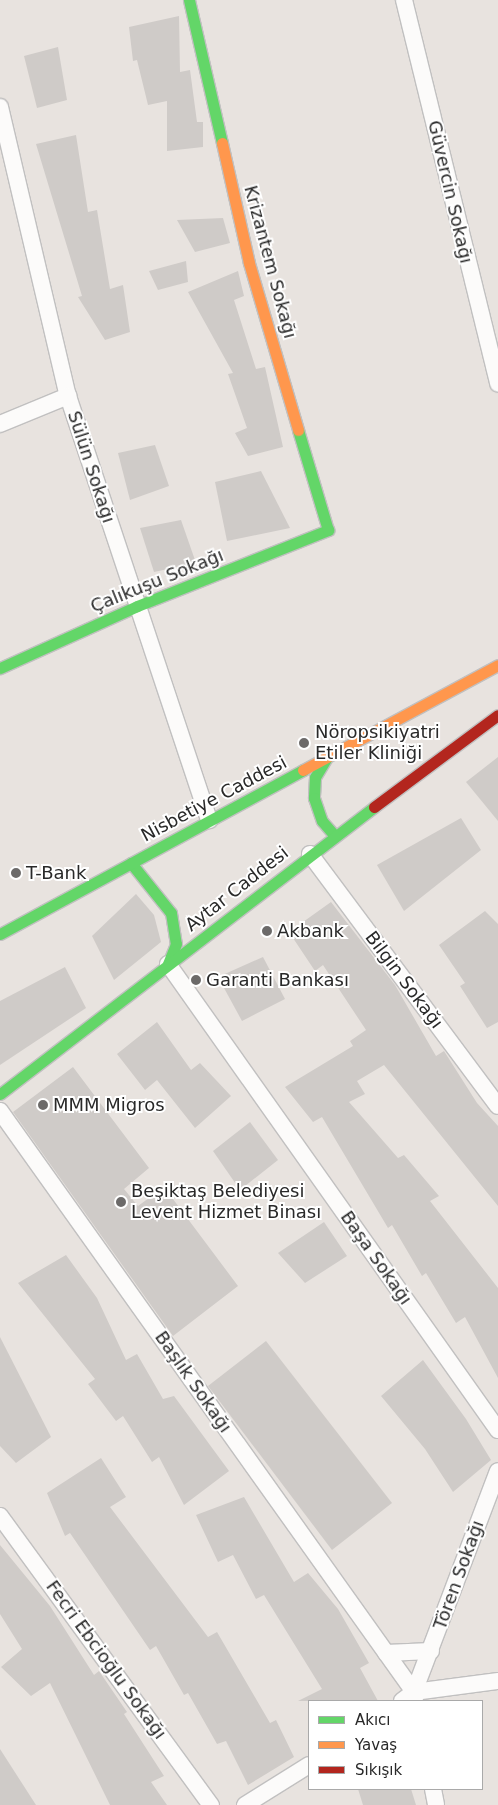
<!DOCTYPE html>
<html>
<head>
<meta charset="utf-8">
<style>
	body { margin:0 }
	#map { position:relative; width:498px; height:1805px; overflow:hidden; background:#e8e3df; font-family:"DejaVu Sans",sans-serif }
	div>[style] { position:absolute }
	.building>* { inset:0; background:#cfcbc8 }
	.roads { filter:drop-shadow(1px 0 #c1c0c0) drop-shadow(-1px 0 #c1c0c0) drop-shadow(0 1px #c1c0c0) drop-shadow(0 -1px #c1c0c0) }
	.street>* { height:16px; margin:-8px; padding:0 8px; transform-origin:8px; border-radius:8px; background:#fcfbfa }
	.fast>* { height:11px; margin:-5.5px; padding:0 5.5px; transform-origin:5.5px; border-radius:5.5px; background:#63d668 }
	.slow>* { height:11px; margin:-5.5px; padding:0 5.5px; transform-origin:5.5px; border-radius:5.5px; background:#ff974d }
	.jam>* { height:11px; margin:-5.5px; padding:0 5.5px; transform-origin:5.5px; border-radius:5.5px; background:#b3261e }
	.dots>* { width:14px; height:14px; translate:-50% -50%; box-sizing:border-box; border:2px solid #fff; border-radius:50% }
	span { translate:-50% -50%; white-space:nowrap; text-align:center; line-height:1.15; -webkit-text-stroke:4px #fff; paint-order:stroke }
	.street-label { font-size:18px; color:#292929 }
	.poi-label { font-size:18px; color:#292929 }
	.left { translate:0 -50%; text-align:left }
	.legend { position:absolute; left:308px; top:1700px; width:175px; height:90px; box-sizing:border-box; background:#fff; border:1px solid #a9a9a9; margin:0; padding:6px 9px; list-style:none; font-size:15px; color:#292929 }
	.legend li { display:flex; align-items:center; gap:10px; height:25px }
	.legend b { width:25px; border:1px solid #a9a9a9 }
</style>
</head>
<body>
<div id="map">
	<div class="building">
		<i style="clip-path:polygon(179px 16px,180px 72px,190px 70px,197px 122px,203px 122px,203px 147px,167px 151px,167px 101px,148px 105px,137px 60px,133px 61px,129px 27px)"></i>
		<i style="clip-path:polygon(58px 47px,67px 100px,37px 108px,24px 56px)"></i>
		<i style="clip-path:polygon(76px 135px,88px 212px,97px 210px,110px 289px,123px 285px,130px 332px,105px 340px,78px 297px,82px 296px,36px 144px)"></i>
		<i style="clip-path:polygon(223px 218px,230px 243px,195px 252px,177px 220px)"></i>
		<i style="clip-path:polygon(186px 261px,188px 282px,158px 290px,149px 271px)"></i>
		<i style="clip-path:polygon(238px 271px,244px 296px,234px 300px,256px 369px,265px 367px,283px 447px,248px 456px,235px 433px,247px 428px,228px 374px,233px 373px,188px 292px)"></i>
		<i style="clip-path:polygon(155px 445px,169px 486px,130px 500px,118px 453px)"></i>
		<i style="clip-path:polygon(261px 471px,290px 528px,227px 541px,215px 482px)"></i>
		<i style="clip-path:polygon(181px 520px,196px 563px,154px 572px,140px 528px)"></i>
		<i style="clip-path:polygon(498px 757px,498px 821px,466px 782px)"></i>
		<i style="clip-path:polygon(461px 818px,481px 850px,404px 911px,377px 865px)"></i>
		<i style="clip-path:polygon(136px 894px,154px 915px,161px 942px,114px 980px,92px 936px)"></i>
		<i style="clip-path:polygon(331px 902px,395px 985px,436px 1056px,444px 1051px,477px 1103px,498px 1126px,498px 1206px,384px 1065px,357px 1081px,365px 1094px,349px 1102px,398px 1158px,404px 1155px,439px 1196px,430px 1201px,498px 1288px,498px 1378px,465px 1317px,456px 1323px,426px 1273px,422px 1276px,392px 1225px,388px 1228px,322px 1117px,313px 1122px,285px 1087px,353px 1046px,350px 1041px,366px 1030px,323px 965px,315px 971px,289px 932px)"></i>
		<i style="clip-path:polygon(485px 911px,498px 924px,498px 1022px,487px 1028px,460px 986px,465px 983px,439px 945px)"></i>
		<i style="clip-path:polygon(263px 957px,285px 999px,242px 1021px,218px 977px)"></i>
		<i style="clip-path:polygon(65px 967px,86px 1008px,0 1065px,0 1001px)"></i>
		<i style="clip-path:polygon(157px 1022px,191px 1070px,200px 1063px,231px 1096px,195px 1128px,157px 1080px,145px 1090px,117px 1054px)"></i>
		<i style="clip-path:polygon(73px 1067px,149px 1168px,124px 1189px,138px 1206px,164px 1187px,238px 1286px,173px 1336px,13px 1112px)"></i>
		<i style="clip-path:polygon(250px 1122px,278px 1160px,240px 1190px,213px 1151px)"></i>
		<i style="clip-path:polygon(324px 1222px,347px 1256px,305px 1283px,278px 1253px)"></i>
		<i style="clip-path:polygon(66px 1255px,97px 1298px,126px 1360px,137px 1354px,163px 1399px,174px 1396px,229px 1471px,184px 1505px,159px 1457px,152px 1462px,123px 1416px,116px 1421px,88px 1384px,95px 1379px,18px 1283px)"></i>
		<i style="clip-path:polygon(0 1337px,51px 1437px,16px 1463px,0 1446px)"></i>
		<i style="clip-path:polygon(266px 1341px,392px 1503px,332px 1550px,208px 1386px)"></i>
		<i style="clip-path:polygon(423px 1360px,466px 1419px,491px 1460px,453px 1492px,425px 1449px,381px 1396px)"></i>
		<i style="clip-path:polygon(101px 1458px,126px 1497px,110px 1507px,208px 1637px,217px 1632px,270px 1723px,276px 1720px,294px 1757px,248px 1785px,226px 1741px,217px 1744px,188px 1693px,184px 1695px,156px 1646px,150px 1650px,70px 1533px,65px 1536px,47px 1493px)"></i>
		<i style="clip-path:polygon(244px 1497px,294px 1582px,308px 1573px,338px 1609px,369px 1663px,360px 1668px,378px 1701px,298px 1701px,322px 1689px,264px 1595px,256px 1599px,233px 1555px,218px 1562px,196px 1515px)"></i>
		<i style="clip-path:polygon(0 1545px,50px 1606px,94px 1675px,99px 1671px,127px 1712px,124px 1714px,164px 1776px,151px 1782px,167px 1805px,110px 1805px,50px 1683px,31px 1696px,1px 1667px,22px 1649px,0 1614px)"></i>
		<i style="clip-path:polygon(0 1749px,36px 1805px,0 1805px)"></i>
		<i style="clip-path:polygon(358px 1789px,411px 1789px,416px 1805px,363px 1805px)"></i>
	</div>
	<div class="roads">
		<div class="street">
			<i style="left:404px;top:0;width:395px;rotate:76.2deg"></i>
			<i style="left:0;top:107px;width:297px;rotate:76.8deg"></i>
			<i style="left:68px;top:396px;width:447px;rotate:71.6deg"></i>
			<i style="left:0;top:424px;width:74px;rotate:-22.4deg"></i>
			<i style="left:310px;top:854px;width:314px;rotate:53.3deg"></i>
			<i style="left:168px;top:964px;width:571px;rotate:54.7deg"></i>
			<i style="left:0;top:1111px;width:713px;rotate:54.53deg"></i>
			<i style="left:414px;top:1692px;width:9px;rotate:84deg"></i>
			<i style="left:0;top:1516px;width:358px;rotate:53.9deg"></i>
			<i style="left:386px;top:1653px;width:45px;rotate:-2.5deg"></i>
			<i style="left:414px;top:1692px;width:236px;rotate:-69.2deg"></i>
			<i style="left:402px;top:1701px;width:15px;rotate:-37deg"></i>
			<i style="left:414px;top:1692px;width:85px;rotate:-7.5deg"></i>
			<i style="left:433px;top:1789px;width:16px;rotate:79deg"></i>
			<i style="left:245px;top:1805px;width:75px;rotate:-32deg"></i>
		</div>
		<div class="fast">
			<i style="left:189px;top:0;width:147px;rotate:77deg"></i>
			<i style="left:0;top:668px;width:150px;rotate:-24.3deg"></i>
			<i style="left:137px;top:606px;width:206px;rotate:-21.7deg"></i>
			<i style="left:328px;top:530px;width:104px;rotate:-106.7deg"></i>
			<i style="left:326px;top:759px;width:21px;rotate:121deg"></i>
			<i style="left:315px;top:777px;width:21px;rotate:93deg"></i>
			<i style="left:314px;top:798px;width:24px;rotate:71deg"></i>
			<i style="left:322px;top:821px;width:20px;rotate:49deg"></i>
			<i style="left:131px;top:863px;width:64px;rotate:51.3deg"></i>
			<i style="left:171px;top:913px;width:31px;rotate:81deg"></i>
			<i style="left:176px;top:944px;width:22px;rotate:112deg"></i>
			<i style="left:0;top:934px;width:345px;rotate:-28.4deg"></i>
			<i style="left:0;top:1094px;width:471px;rotate:-37.5deg"></i>
		</div>
		<div class="slow">
			<i style="left:222px;top:143px;width:123px;rotate:77.3deg"></i>
			<i style="left:249px;top:263px;width:174px;rotate:73.6deg"></i>
			<i style="left:303px;top:770px;width:221px;rotate:-28.3deg"></i>
		</div>
		<div class="jam">
			<i style="left:374px;top:807px;width:154px;rotate:-36.6deg"></i>
		</div>
	</div>
	<div class="dots">
		<i style="left:304px;top:743px;background:#6c6a69"></i>
		<i style="left:16px;top:873px;background:#6c6a69"></i>
		<i style="left:267px;top:931px;background:#6c6a69"></i>
		<i style="left:196px;top:980px;background:#6c6a69"></i>
		<i style="left:43px;top:1105px;background:#6c6a69"></i>
		<i style="left:121px;top:1202px;background:#6c6a69"></i>
	</div>
	<div class="street-label">
		<span style="left:450px;top:192px;rotate:77deg">Güvercin Sokağı</span>
		<span style="left:270px;top:262px;rotate:75deg">Krizantem Sokağı</span>
		<span style="left:91px;top:467px;rotate:72deg">Sülün Sokağı</span>
		<span style="left:157px;top:581px;rotate:-22deg">Çalıkuşu Sokağı</span>
		<span style="left:214px;top:799px;rotate:-28deg">Nisbetiye Caddesi</span>
		<span style="left:237px;top:889px;rotate:-38deg">Aytar Caddesi</span>
		<span style="left:404px;top:980px;rotate:53deg">Bilgin Sokağı</span>
		<span style="left:376px;top:1258px;rotate:55deg">Başa Sokağı</span>
		<span style="left:193px;top:1382px;rotate:55deg">Başlık Sokağı</span>
		<span style="left:459px;top:1575px;rotate:-70deg">Tören Sokağı</span>
		<span style="left:106px;top:1660px;rotate:54deg">Fecri Ebcioğlu Sokağı</span>
	</div>
	<div class="poi-label">
		<span class="left" style="left:315px;top:743px">Nöropsikiyatri<br>Etiler Kliniği</span>
		<span class="left" style="left:26px;top:873px">T-Bank</span>
		<span class="left" style="left:277px;top:931px">Akbank</span>
		<span class="left" style="left:206px;top:980px">Garanti Bankası</span>
		<span class="left" style="left:53px;top:1105px">MMM Migros</span>
		<span class="left" style="left:131px;top:1202px">Beşiktaş Belediyesi<br>Levent Hizmet Binası</span>
	</div>
	<ul class="legend">
	<li><b style="height:6px;background:#63d668"></b>Akıcı</li>
	<li><b style="height:6px;background:#ff974d"></b>Yavaş</li>
	<li><b style="height:6px;background:#b3261e"></b>Sıkışık</li>
	</ul>
</div>
</body>
</html>
